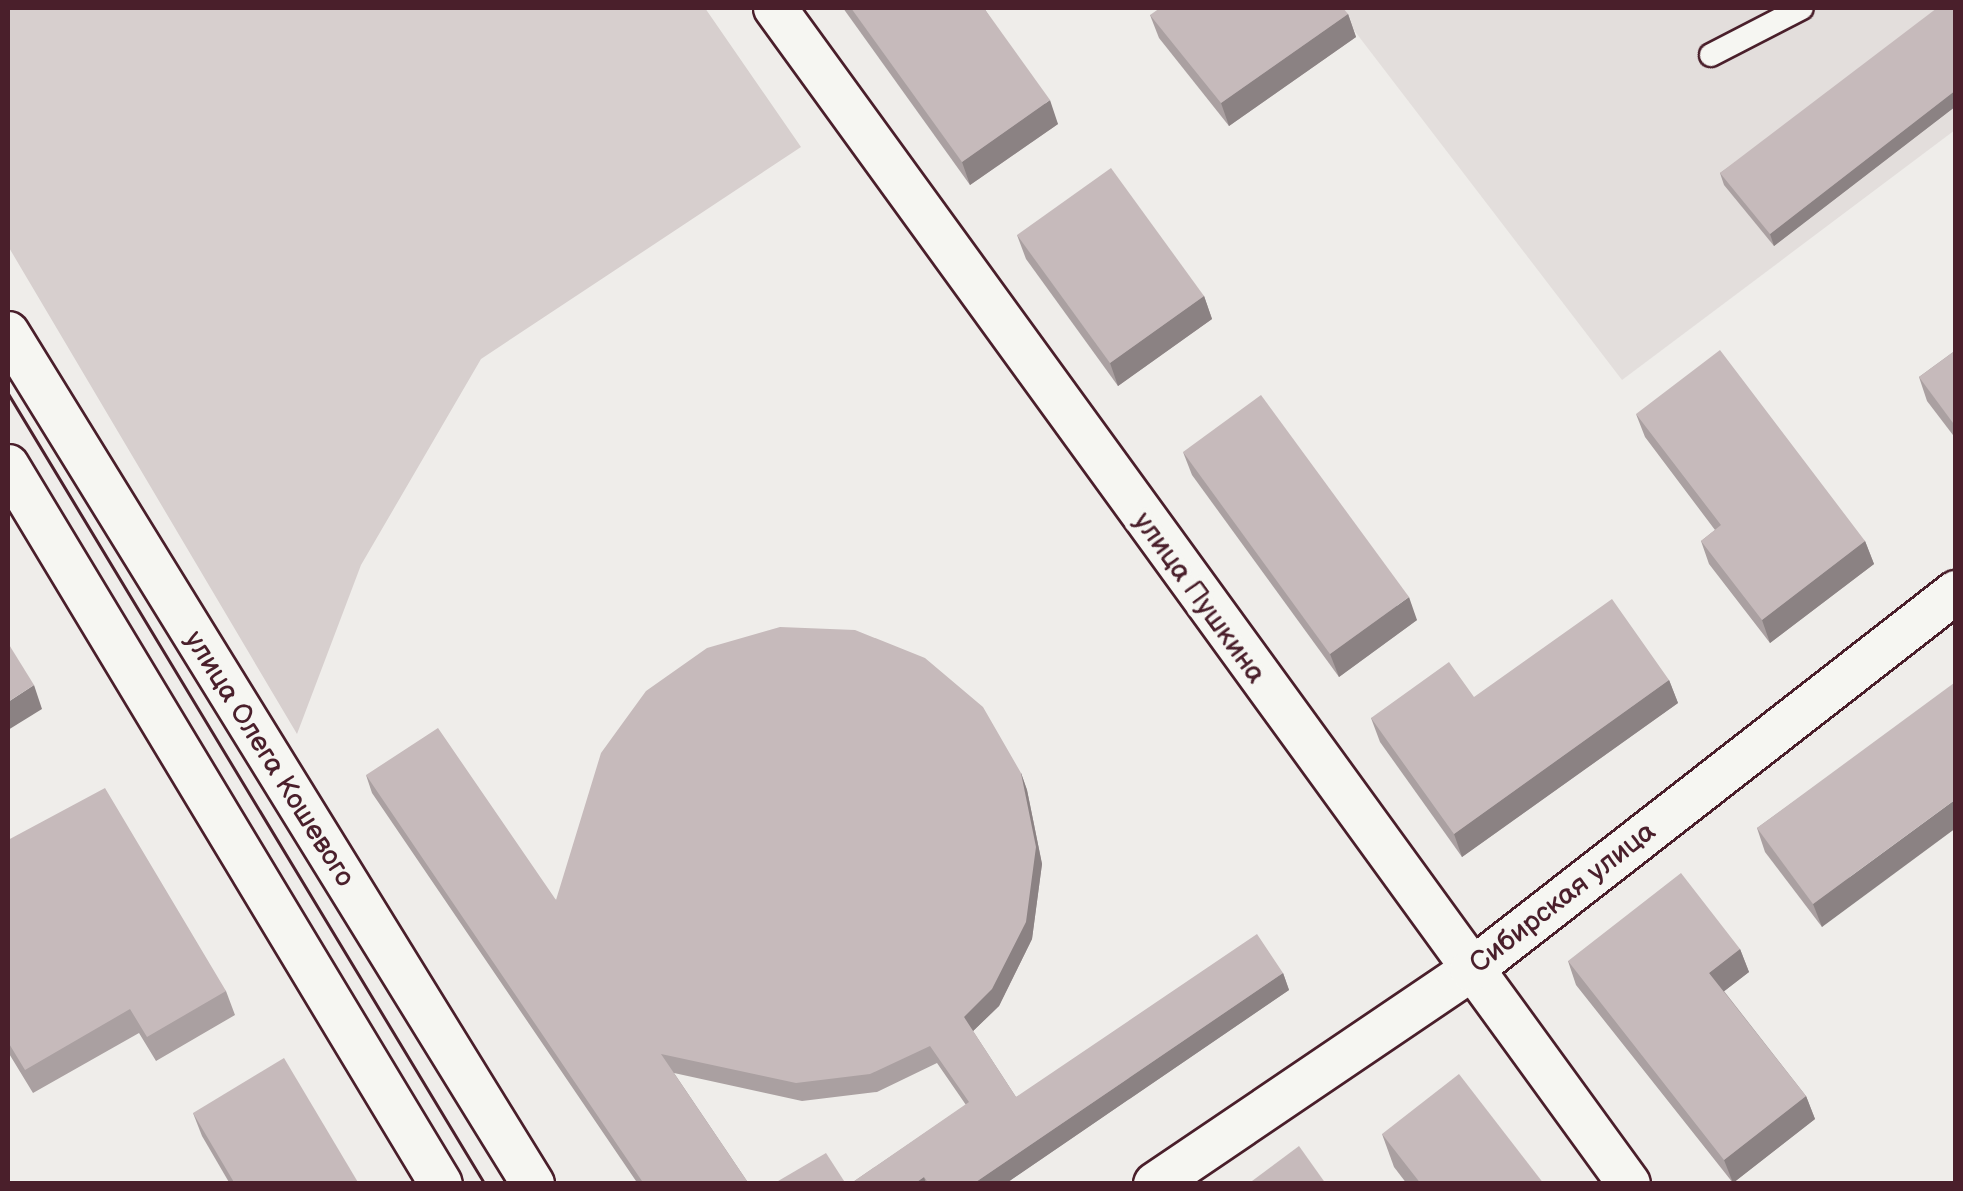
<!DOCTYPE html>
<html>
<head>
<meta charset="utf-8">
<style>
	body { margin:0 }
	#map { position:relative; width:1963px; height:1191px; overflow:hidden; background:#efedea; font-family:"Balsamiq Sans",sans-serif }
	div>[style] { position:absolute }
	.built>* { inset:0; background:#e3dedc }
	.green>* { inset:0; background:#d7cfce }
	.roads { filter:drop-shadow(2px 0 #4a1f2b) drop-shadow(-2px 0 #4a1f2b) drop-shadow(0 2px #4a1f2b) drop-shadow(0 -2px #4a1f2b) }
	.service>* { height:22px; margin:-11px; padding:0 11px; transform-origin:11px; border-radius:11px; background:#f6f6f2 }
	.minor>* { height:42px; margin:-21px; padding:0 21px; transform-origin:21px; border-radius:21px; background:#f6f6f2 }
	.tram>* { height:2.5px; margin:-1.25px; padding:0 1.25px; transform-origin:1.25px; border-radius:1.25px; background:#4a1f2b }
	.wall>* { inset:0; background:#aaa0a1 }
	.shaded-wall>* { inset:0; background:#8b8283 }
	.building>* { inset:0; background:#c6babb }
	span { translate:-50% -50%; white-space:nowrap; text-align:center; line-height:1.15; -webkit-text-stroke:9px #f6f6f2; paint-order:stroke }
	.street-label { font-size:28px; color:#4a1f2b }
	.frame { position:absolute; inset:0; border:10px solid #4a1f2b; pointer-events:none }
</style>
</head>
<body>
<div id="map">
	<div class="built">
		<i style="clip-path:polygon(1337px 8px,1955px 8px,1955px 130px,1622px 380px)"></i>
	</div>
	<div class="green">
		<i style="clip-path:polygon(8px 8px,705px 8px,801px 147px,481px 359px,361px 565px,297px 734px,8px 246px)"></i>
	</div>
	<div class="roads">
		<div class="service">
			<i style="left:1711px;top:55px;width:102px;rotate:-27.3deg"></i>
		</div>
		<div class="minor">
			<i style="left:775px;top:8px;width:1453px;rotate:54.01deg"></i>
			<i style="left:8px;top:333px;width:1000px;rotate:58.33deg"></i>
			<i style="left:8px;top:466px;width:838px;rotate:58.91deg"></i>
			<i style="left:1155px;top:1184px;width:382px;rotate:-34.1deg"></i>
			<i style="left:1471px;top:970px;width:615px;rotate:-37.93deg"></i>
		</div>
	</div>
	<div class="tram">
		<i style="left:8px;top:393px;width:924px;rotate:58.91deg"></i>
	</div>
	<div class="wall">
		<i style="clip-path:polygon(843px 8px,984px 8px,1058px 124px,970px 185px)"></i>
		<i style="clip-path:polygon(1956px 11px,1956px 106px,1774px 246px,1724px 185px,1720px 173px)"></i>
		<i style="clip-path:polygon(1348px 14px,1356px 37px,1229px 126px,1159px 38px,1150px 15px)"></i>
		<i style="clip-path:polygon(1017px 235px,1204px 296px,1212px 319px,1118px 386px,1026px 259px)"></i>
		<i style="clip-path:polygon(1956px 350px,1956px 439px,1927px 401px,1919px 377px)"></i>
		<i style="clip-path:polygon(1636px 414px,1865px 541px,1874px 564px,1770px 643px,1709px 564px,1701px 541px,1715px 530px,1645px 437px)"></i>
		<i style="clip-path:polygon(1183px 452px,1417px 620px,1339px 677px,1192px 475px)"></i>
		<i style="clip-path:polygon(1669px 680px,1678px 703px,1462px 857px,1380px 742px,1371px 718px,1474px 697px)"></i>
		<i style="clip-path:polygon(1956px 685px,1822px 927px,1765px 852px,1757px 828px)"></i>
		<i style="clip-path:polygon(1021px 773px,1027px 790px,1042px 864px,1032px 939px,999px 1006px,973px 1031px,1016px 1097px,1283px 973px,1289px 990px,1005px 1184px,850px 1184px,966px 1105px,937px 1063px,877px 1092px,802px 1101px,674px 1073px,749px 1184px,638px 1184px,372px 793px,366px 775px,556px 900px)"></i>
		<i style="clip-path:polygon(8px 840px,226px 991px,235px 1015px,156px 1061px,139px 1033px,33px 1093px,8px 1052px)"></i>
		<i style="clip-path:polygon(1740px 949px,1749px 972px,1724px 991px,1806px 1096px,1815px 1119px,1733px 1183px,1576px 985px,1568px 961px)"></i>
		<i style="clip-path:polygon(193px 1113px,359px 1184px,230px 1184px,202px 1136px)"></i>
		<i style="clip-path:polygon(1382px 1134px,1544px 1184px,1407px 1184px,1394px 1167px)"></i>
	</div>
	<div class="shaded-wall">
		<i style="clip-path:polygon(1348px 14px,1356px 37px,1229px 126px,1221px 103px)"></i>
		<i style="clip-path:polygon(1956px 90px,1956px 106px,1774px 246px,1770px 234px)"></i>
		<i style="clip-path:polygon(1050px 100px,1058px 124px,970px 185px,962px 162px)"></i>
		<i style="clip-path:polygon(1204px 296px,1212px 319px,1118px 386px,1110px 363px)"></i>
		<i style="clip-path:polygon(1865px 541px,1874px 564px,1770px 643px,1762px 620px)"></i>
		<i style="clip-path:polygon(1409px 597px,1417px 620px,1339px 677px,1330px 654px)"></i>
		<i style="clip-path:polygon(1669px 680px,1678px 703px,1462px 857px,1454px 834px)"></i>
		<i style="clip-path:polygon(34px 685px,42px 709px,8px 730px,8px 702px)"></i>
		<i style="clip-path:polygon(1021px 773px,1027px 790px,1042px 864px,1032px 939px,999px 1006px,970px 1034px,964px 1017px)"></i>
		<i style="clip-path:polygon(1956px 799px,1956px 828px,1822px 927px,1813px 904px)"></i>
		<i style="clip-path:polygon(1740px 949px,1749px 972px,1718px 996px,1709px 973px)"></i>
		<i style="clip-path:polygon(1283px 973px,1289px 990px,1005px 1184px,973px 1184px)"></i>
		<i style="clip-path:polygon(1806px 1096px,1815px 1119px,1733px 1183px,1724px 1160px)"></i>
		<i style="clip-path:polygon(924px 1177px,926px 1184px,914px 1184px)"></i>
	</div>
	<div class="building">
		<i style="clip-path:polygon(851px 8px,984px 8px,1050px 100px,962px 162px)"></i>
		<i style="clip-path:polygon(1160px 8px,1343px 8px,1348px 14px,1221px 103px,1150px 15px)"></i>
		<i style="clip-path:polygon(1937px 8px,1953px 8px,1956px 11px,1956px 90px,1770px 234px,1720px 173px)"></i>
		<i style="clip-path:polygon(1111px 168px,1204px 296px,1110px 363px,1017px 235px)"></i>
		<i style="clip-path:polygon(1720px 350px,1865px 541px,1762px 620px,1701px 541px,1721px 525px,1636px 414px)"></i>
		<i style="clip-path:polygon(1956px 350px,1956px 427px,1919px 377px)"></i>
		<i style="clip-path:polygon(1261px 395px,1409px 597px,1330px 654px,1183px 452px)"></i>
		<i style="clip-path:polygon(1612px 599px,1669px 680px,1454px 834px,1371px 718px,1449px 662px,1474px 697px)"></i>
		<i style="clip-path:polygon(780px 627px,855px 630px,925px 658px,983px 707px,1021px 773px,1036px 847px,1026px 922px,992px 989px,964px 1017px,1016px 1097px,1257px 934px,1283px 973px,973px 1184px,929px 1184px,924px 1177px,914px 1184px,850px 1184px,969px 1102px,930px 1046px,870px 1074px,796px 1083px,661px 1054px,749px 1184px,644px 1184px,366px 775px,438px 728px,556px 900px,601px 753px,646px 691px,707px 648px)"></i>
		<i style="clip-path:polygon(8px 643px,34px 685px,8px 702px)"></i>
		<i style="clip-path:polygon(1954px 683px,1956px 685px,1956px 799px,1813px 904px,1757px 828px)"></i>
		<i style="clip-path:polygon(105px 788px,226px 991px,147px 1037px,130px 1009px,25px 1070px,8px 1042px,8px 840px)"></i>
		<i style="clip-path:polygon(1681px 873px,1740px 949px,1709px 973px,1806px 1096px,1724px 1160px,1568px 961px)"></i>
		<i style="clip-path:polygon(284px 1058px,359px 1184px,235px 1184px,193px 1113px)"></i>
		<i style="clip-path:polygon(1459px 1074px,1544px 1184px,1421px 1184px,1382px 1134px)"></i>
		<i style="clip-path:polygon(1299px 1146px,1326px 1184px,1248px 1184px)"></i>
		<i style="clip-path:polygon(826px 1153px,846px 1184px,773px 1184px)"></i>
	</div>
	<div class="street-label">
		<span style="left:1199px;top:598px;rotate:54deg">улица Пушкина</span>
		<span style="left:269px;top:759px;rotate:58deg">улица Олега Кошевого</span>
		<span style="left:1563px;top:898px;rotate:-38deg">Сибирская улица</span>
	</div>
	<div class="frame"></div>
</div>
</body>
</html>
